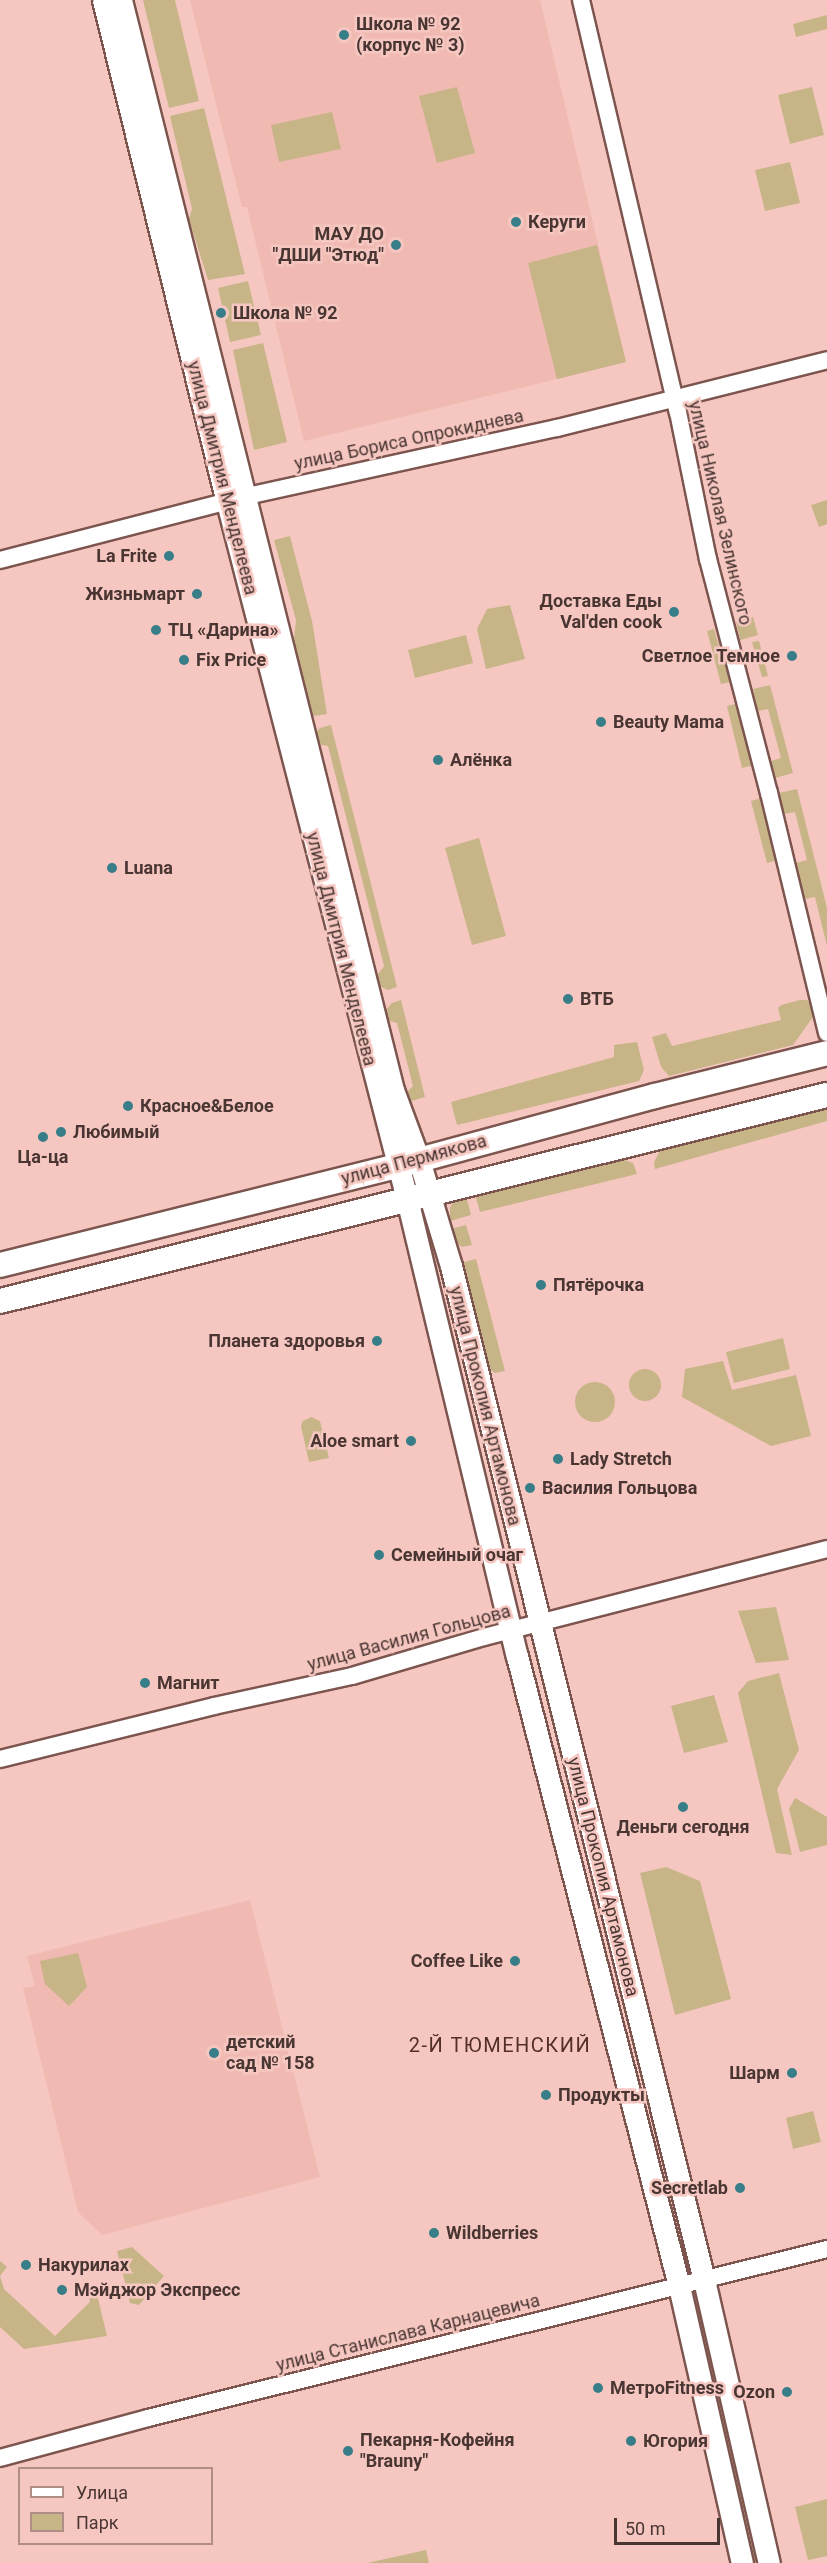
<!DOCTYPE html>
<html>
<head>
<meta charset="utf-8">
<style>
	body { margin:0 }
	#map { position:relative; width:827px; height:2563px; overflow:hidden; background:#f6c7c0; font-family:Roboto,sans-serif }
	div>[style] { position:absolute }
	.built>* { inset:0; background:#f0b9b1 }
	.green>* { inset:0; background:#c7b588 }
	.round { border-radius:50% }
	.roads { filter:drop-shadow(2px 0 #7d554f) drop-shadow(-2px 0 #7d554f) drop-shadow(0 2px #7d554f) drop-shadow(0 -2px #7d554f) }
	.minor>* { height:16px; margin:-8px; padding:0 8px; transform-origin:8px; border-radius:8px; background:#fff }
	.tertiary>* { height:21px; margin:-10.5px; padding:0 10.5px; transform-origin:10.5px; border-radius:10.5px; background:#fff }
	.secondary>* { height:24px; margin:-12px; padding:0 12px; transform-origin:12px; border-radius:12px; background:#fff }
	.dots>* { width:16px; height:16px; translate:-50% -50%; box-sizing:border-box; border:3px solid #f6c7c0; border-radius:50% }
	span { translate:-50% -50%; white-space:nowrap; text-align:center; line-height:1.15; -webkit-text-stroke:5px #f6c7c0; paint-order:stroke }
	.poi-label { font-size:18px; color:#493633; font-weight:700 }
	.left { translate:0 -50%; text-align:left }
	.right { translate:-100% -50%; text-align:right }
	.street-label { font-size:18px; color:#493633 }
	.neighbourhood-label { font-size:20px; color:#542f2a; letter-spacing:1.5px }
	.legend { position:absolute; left:18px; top:2467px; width:195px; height:78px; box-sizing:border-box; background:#f6c7c0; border:2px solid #b18d88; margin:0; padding:8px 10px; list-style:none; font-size:18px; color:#493633 }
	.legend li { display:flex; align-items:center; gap:12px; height:30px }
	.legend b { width:30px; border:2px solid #b18d88 }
	.scale { position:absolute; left:614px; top:2518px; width:106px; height:27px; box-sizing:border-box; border:3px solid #493633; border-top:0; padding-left:8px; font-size:18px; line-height:21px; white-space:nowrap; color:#493633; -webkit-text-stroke:4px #f6c7c0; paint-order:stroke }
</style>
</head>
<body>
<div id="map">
	<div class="built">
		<i style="clip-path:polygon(190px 0,540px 0,626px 362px,304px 441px,247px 207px,242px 207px)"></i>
		<i style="clip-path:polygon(250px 1900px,320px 2177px,102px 2235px,78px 2212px,23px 1988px,35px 1986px,27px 1956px)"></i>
	</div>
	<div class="green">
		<i style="clip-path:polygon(143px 0,175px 0,199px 101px,169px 108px)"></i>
		<i style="clip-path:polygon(827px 15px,827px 29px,796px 37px,793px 24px)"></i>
		<i style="clip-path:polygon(457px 87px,475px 153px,437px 163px,419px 96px)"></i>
		<i style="clip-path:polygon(812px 87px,824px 135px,790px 144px,778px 95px)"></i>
		<i style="clip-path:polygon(204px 108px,245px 274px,208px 280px,189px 219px,192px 209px,170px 116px)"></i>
		<i style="clip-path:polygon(332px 112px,341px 149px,279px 162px,271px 125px)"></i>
		<i style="clip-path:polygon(790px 162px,800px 203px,765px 211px,755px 170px)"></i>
		<i style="clip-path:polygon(597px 245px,626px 362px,557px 379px,528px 263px)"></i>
		<i style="clip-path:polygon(248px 281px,261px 335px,230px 342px,218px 288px)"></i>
		<i style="clip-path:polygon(263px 343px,287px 442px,254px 450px,233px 350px)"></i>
		<i style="clip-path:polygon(827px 500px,827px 524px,819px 527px,811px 505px)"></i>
		<i style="clip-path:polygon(290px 536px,312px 621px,327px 714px,314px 716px,307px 710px,293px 650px,296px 620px,274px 540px)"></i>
		<i style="clip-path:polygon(510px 605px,525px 659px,486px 669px,477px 629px,487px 609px)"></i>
		<i style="clip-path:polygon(753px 617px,758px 635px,740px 640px,736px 622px)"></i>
		<i style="clip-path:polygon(714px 629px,730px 682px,721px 684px,707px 631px)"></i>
		<i style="clip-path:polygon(466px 635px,473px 663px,415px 678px,408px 650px)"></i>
		<i style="clip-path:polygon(759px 641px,768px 676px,762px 677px,752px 642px)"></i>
		<i style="clip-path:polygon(770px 685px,793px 773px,775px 778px,771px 761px,781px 758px,768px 709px,758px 711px,753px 689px)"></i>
		<i style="clip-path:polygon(739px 703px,755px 765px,742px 768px,727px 706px)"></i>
		<i style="clip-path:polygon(331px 725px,397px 987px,388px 990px,377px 985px,375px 978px,384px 966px,328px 746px,316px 744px,313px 735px,320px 728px)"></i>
		<i style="clip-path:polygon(797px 789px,827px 908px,827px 946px,815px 897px,805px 899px,796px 863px,807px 860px,795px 812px,784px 814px,779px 793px)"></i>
		<i style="clip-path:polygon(762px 798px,778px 860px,767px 863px,751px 801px)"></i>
		<i style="clip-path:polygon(479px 838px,506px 936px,472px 945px,445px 848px)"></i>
		<i style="clip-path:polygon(401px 1000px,425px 1097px,405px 1103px,403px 1096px,413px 1086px,397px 1023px,386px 1020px,384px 1012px,392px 1003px)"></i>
		<i style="clip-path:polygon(800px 1000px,807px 1000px,813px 1007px,813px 1017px,793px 1045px,669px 1076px,661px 1067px,652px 1037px,666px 1033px,672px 1046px,781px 1020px,778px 1008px,781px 1005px)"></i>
		<i style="clip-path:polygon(637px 1042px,644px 1070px,639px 1081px,457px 1125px,451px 1102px,614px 1057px,614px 1045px)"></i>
		<i style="clip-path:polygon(827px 1102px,827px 1121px,655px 1169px,654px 1162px,663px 1145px)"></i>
		<i style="clip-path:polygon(611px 1155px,633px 1163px,637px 1174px,480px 1212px,474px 1191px)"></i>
		<i style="clip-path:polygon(465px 1192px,471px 1215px,450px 1221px,450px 1208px,454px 1198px)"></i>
		<i style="clip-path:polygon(466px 1225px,472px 1245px,462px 1247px,454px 1241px,451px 1229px)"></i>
		<i style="clip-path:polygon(476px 1259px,505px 1371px,495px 1373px,485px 1366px,461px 1269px,464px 1262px)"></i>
		<i style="clip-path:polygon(783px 1338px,790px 1369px,734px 1383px,726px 1352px)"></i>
		<i style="clip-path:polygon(723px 1361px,732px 1390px,796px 1375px,811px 1436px,771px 1446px,682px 1397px,685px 1369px)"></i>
		<i class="round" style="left:629px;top:1369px;width:32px;height:32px"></i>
		<i class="round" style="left:575px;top:1382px;width:40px;height:40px"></i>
		<i style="clip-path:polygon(311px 1417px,320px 1421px,329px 1458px,309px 1462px,301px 1426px,303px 1421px)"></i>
		<i style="clip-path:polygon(776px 1607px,789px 1660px,756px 1663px,738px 1611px)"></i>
		<i style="clip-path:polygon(779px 1673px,799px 1750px,777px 1789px,792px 1855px,776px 1853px,738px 1693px,748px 1681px)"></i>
		<i style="clip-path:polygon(714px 1695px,728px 1742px,684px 1753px,671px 1706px)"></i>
		<i style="clip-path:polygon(795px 1798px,827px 1817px,827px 1845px,800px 1852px,789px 1809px)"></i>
		<i style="clip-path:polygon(666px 1867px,700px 1881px,731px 1999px,675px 2015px,640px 1873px)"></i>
		<i style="clip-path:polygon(78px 1953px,87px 1987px,69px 2006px,45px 1984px,40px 1961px)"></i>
		<i style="clip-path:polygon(813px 2111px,821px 2142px,793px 2149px,786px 2118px)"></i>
		<i style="clip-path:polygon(132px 2247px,164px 2276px,139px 2305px,130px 2303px,117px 2251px)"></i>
		<i style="clip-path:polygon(0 2261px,7px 2267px,0 2276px,4px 2289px,55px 2336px,90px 2302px,87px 2288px,95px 2286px,107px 2336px,24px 2349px,0 2327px)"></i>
		<i style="clip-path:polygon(699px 2313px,760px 2563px,752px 2563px,691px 2315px)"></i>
		<i style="clip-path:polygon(827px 2499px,827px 2556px,808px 2560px,795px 2507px)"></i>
		<i style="clip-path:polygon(426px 2550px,429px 2563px,368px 2563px,376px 2561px)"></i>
	</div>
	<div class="roads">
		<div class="minor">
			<i style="left:581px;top:0;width:423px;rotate:76.8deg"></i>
			<i style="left:678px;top:412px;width:150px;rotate:78.5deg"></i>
			<i style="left:708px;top:559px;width:242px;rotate:75.4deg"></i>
			<i style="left:769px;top:793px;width:247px;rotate:76.4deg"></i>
			<i style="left:0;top:560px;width:255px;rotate:-14.5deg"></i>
			<i style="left:247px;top:496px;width:317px;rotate:-12.4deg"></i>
			<i style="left:557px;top:428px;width:278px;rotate:-14.1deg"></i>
			<i style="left:0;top:1759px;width:220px;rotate:-13.9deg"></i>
			<i style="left:214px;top:1706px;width:141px;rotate:-12.3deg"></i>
			<i style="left:352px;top:1676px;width:138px;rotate:-16.5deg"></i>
			<i style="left:484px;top:1637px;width:354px;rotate:-14.4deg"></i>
			<i style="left:0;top:2458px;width:153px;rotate:-15.1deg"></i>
			<i style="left:148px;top:2418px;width:700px;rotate:-13.98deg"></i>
		</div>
		<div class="tertiary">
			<i style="left:103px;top:0;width:517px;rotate:76.13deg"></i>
			<i style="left:227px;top:502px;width:720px;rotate:75.52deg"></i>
			<i style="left:407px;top:1199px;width:470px;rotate:76.5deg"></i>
			<i style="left:517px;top:1656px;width:650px;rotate:75.58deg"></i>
			<i style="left:679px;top:2286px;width:284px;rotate:77.2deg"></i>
			<i style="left:121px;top:0;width:1123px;rotate:75.99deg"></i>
			<i style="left:393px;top:1090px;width:75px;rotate:69.6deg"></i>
			<i style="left:419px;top:1160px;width:111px;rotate:73.2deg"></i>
			<i style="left:451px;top:1266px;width:1045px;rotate:75.99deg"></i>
			<i style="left:704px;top:2280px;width:290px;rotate:77.1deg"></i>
		</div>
		<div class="secondary">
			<i style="left:0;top:1265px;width:409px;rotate:-14deg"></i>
			<i style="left:397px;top:1166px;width:267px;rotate:-15.2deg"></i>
			<i style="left:655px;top:1096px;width:177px;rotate:-14deg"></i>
			<i style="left:0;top:1301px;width:852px;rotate:-13.99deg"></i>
		</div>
	</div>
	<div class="dots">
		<i style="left:344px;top:35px;background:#377e89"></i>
		<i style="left:516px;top:222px;background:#377e89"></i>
		<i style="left:396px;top:245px;background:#377e89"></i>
		<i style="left:221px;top:313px;background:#377e89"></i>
		<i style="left:169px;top:556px;background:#377e89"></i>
		<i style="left:197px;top:594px;background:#377e89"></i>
		<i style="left:674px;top:612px;background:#377e89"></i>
		<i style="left:156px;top:630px;background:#377e89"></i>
		<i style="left:792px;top:656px;background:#377e89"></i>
		<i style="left:184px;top:660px;background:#377e89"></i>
		<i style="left:601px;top:722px;background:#377e89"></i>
		<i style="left:438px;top:760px;background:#377e89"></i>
		<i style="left:112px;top:868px;background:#377e89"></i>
		<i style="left:568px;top:999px;background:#377e89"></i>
		<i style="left:128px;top:1106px;background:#377e89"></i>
		<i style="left:61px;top:1132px;background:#377e89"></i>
		<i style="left:43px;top:1137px;background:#377e89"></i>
		<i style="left:541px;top:1285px;background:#377e89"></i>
		<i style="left:377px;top:1341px;background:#377e89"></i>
		<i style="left:411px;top:1441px;background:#377e89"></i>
		<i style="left:558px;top:1459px;background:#377e89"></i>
		<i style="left:530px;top:1488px;background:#377e89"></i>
		<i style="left:379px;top:1555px;background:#377e89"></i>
		<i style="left:145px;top:1683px;background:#377e89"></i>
		<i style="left:683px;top:1807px;background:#377e89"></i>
		<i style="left:515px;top:1961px;background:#377e89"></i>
		<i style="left:214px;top:2053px;background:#377e89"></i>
		<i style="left:792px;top:2073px;background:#377e89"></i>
		<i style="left:546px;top:2095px;background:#377e89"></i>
		<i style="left:740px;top:2188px;background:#377e89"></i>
		<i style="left:434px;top:2233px;background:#377e89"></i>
		<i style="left:26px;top:2265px;background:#377e89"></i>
		<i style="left:62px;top:2290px;background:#377e89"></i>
		<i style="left:598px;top:2388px;background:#377e89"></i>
		<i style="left:787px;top:2392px;background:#377e89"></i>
		<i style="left:631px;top:2441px;background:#377e89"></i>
		<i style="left:348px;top:2451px;background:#377e89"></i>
	</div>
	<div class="poi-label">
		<span class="left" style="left:356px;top:35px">Школа № 92<br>(корпус № 3)</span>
		<span class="left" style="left:528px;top:222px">Керуги</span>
		<span class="right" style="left:384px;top:245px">МАУ ДО<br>"ДШИ "Этюд"</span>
		<span class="left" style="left:233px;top:313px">Школа № 92</span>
		<span class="right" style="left:157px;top:556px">La Frite</span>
		<span class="right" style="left:185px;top:594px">Жизньмарт</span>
		<span class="right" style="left:662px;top:612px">Доставка Еды<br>Val'den cook</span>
		<span class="left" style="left:168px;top:630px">ТЦ «Дарина»</span>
		<span class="right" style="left:780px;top:656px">Светлое Темное</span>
		<span class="left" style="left:196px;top:660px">Fix Price</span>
		<span class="left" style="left:613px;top:722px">Beauty Mama</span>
		<span class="left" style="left:450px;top:760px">Алёнка</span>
		<span class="left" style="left:124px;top:868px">Luana</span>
		<span class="left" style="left:580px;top:999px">ВТБ</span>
		<span class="left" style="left:140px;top:1106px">Красное&amp;Белое</span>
		<span class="left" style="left:73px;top:1132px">Любимый</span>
		<span style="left:43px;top:1157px">Ца-ца</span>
		<span class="left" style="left:553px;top:1285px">Пятёрочка</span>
		<span class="right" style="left:365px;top:1341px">Планета здоровья</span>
		<span class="right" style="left:399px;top:1441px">Aloe smart</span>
		<span class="left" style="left:570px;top:1459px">Lady Stretch</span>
		<span class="left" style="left:542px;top:1488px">Василия Гольцова</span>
		<span class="left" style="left:391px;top:1555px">Семейный очаг</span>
		<span class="left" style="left:157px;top:1683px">Магнит</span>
		<span style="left:683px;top:1827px">Деньги сегодня</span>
		<span class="right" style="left:503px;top:1961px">Coffee Like</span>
		<span class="left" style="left:226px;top:2053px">детский<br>сад № 158</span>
		<span class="right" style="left:780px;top:2073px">Шарм</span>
		<span class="left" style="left:558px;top:2095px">Продукты</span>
		<span class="right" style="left:728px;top:2188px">Secretlab</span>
		<span class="left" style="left:446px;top:2233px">Wildberries</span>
		<span class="left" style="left:38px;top:2265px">Накурилах</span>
		<span class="left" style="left:74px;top:2290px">Мэйджор Экспресс</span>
		<span class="left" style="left:610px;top:2388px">МетроFitness</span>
		<span class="right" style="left:775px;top:2392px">Ozon</span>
		<span class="left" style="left:360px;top:2451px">Пекарня-Кофейня<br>"Brauny"</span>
		<span class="left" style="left:643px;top:2441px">Югория</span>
	</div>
	<div class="street-label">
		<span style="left:409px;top:440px;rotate:-12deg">улица Бориса Опрокиднева</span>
		<span style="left:222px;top:478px;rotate:76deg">улица Дмитрия Менделеева</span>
		<span style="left:720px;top:513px;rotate:77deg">улица Николая Зелинского</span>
		<span style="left:341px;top:949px;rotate:76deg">улица Дмитрия Менделеева</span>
		<span style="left:414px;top:1160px;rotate:-15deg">улица Пермякова</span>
		<span style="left:485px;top:1406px;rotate:76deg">улица Прокопия Артамонова</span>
		<span style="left:409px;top:1638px;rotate:-15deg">улица Василия Гольцова</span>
		<span style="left:603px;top:1877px;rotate:76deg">улица Прокопия Артамонова</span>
		<span style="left:408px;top:2333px;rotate:-14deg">улица Станислава Карнацевича</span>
	</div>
	<div class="neighbourhood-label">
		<span style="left:500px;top:2045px">2-Й ТЮМЕНСКИЙ</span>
	</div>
	<ul class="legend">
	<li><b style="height:8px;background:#fff"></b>Улица</li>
	<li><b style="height:16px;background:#c7b588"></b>Парк</li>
	</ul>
	<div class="scale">50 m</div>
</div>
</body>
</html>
